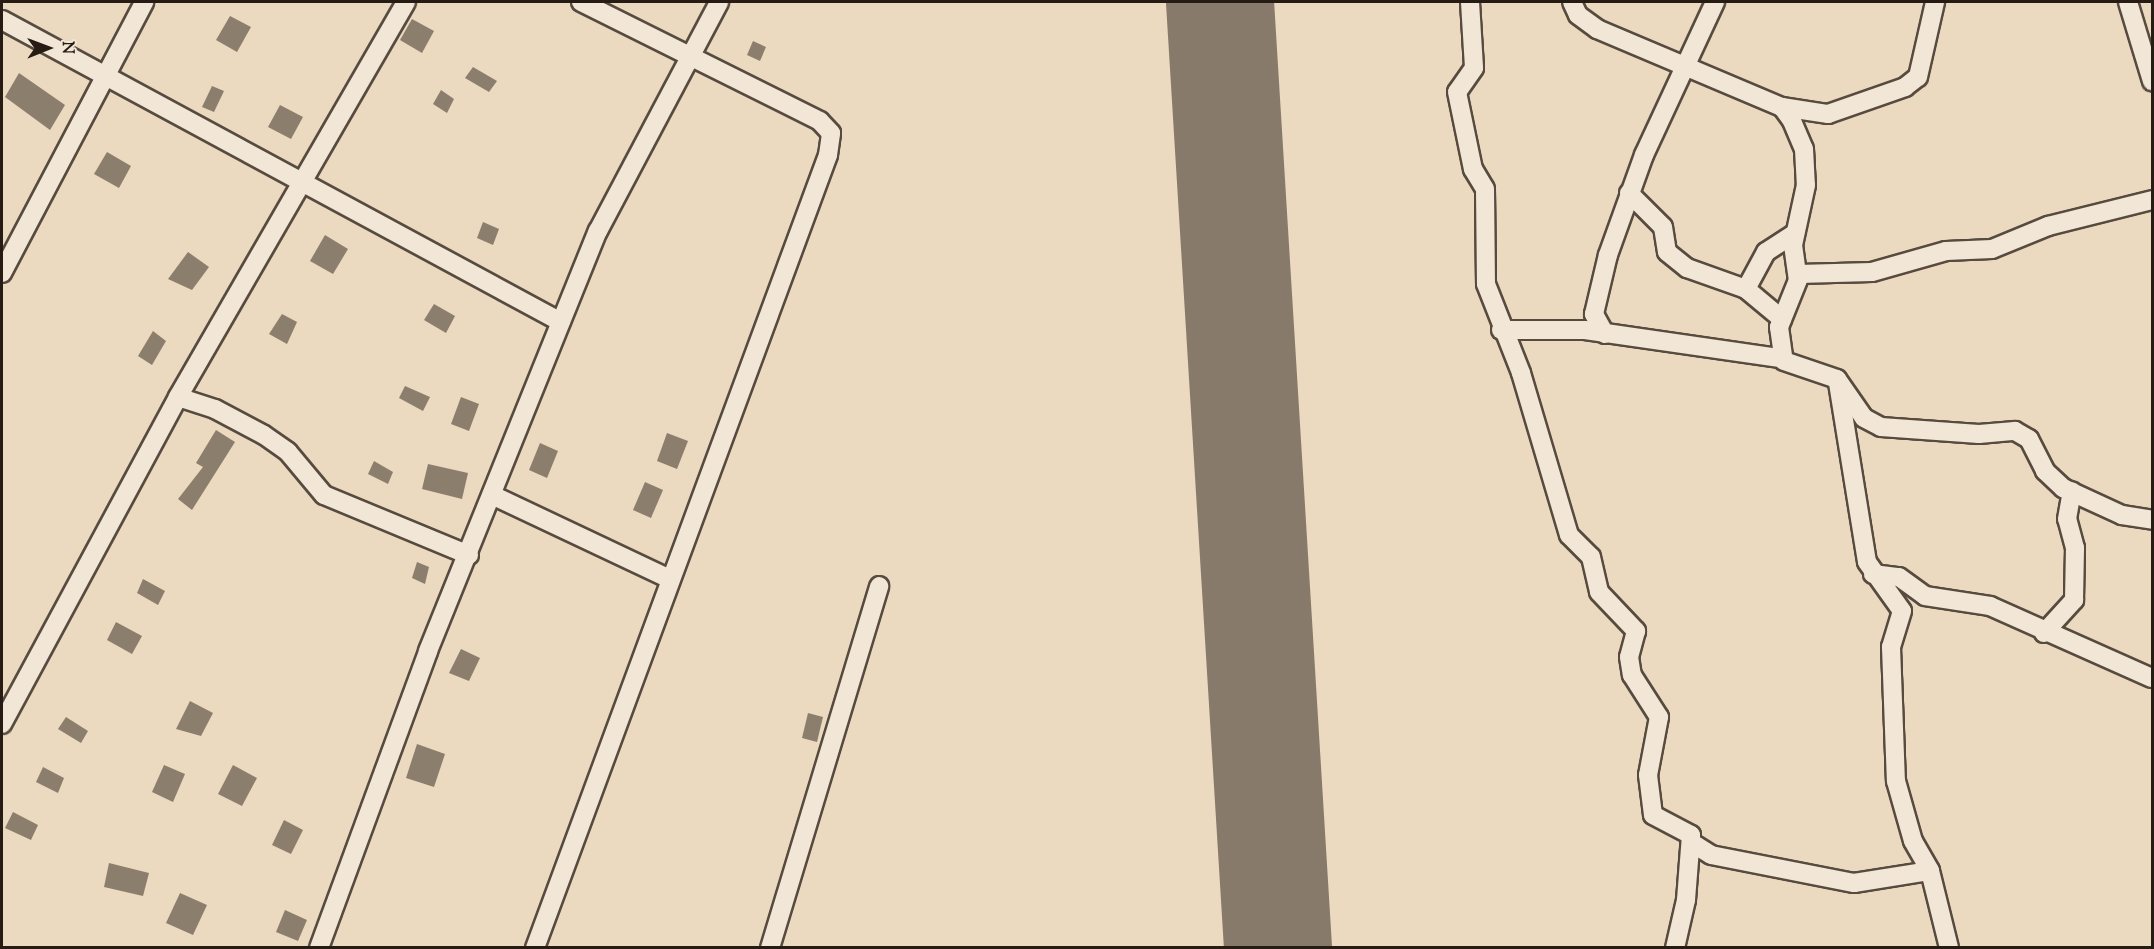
<!DOCTYPE html>
<html>
<head>
<meta charset="utf-8">
<style>
	body { margin:0 }
	#map { position:relative; width:2154px; height:949px; overflow:hidden; background:#ebd9c0; font-family:"Sorts Mill Goudy",serif }
	div>[style] { position:absolute }
	.runway>* { height:108px; margin:-54px; padding:0 54px; transform-origin:54px; border-radius:54px; background:#887a6a }
	.building>* { inset:0; background:#8c7e6d }
	.roads { filter:drop-shadow(2px 0 #574b3f) drop-shadow(-2px 0 #574b3f) drop-shadow(0 2px #574b3f) drop-shadow(0 -2px #574b3f) }
	.minor>* { height:18px; margin:-9px; padding:0 9px; transform-origin:9px; border-radius:9px; background:#f2e6d6 }
	span { translate:-50% -50%; white-space:nowrap; text-align:center; line-height:1.15; -webkit-text-stroke:6px #f2e6d6; paint-order:stroke }
	.frame { position:absolute; inset:0; border:3px solid #261c14; pointer-events:none }
	.north { position:absolute; left:18px; top:18px; width:60px; height:60px; -webkit-text-stroke:4px #f2e6d6; paint-order:stroke; rotate:89deg; font-size:16px; font-weight:700; line-height:24px; text-align:center; color:#261c14 }
	.north::after { content:''; display:block; margin:auto; width:21px; height:27px; background:#261c14; clip-path:polygon(50% 0,100% 100%,50% 72%,0 100%) }
</style>
</head>
<body>
<div id="map">
	<div class="runway">
		<i style="left:1220px;top:2px;width:948px;rotate:86.49deg"></i>
	</div>
	<div class="building">
		<i style="clip-path:polygon(230px 16px,251px 27px,237px 52px,216px 40px)"></i>
		<i style="clip-path:polygon(412px 19px,434px 31px,422px 53px,400px 40px)"></i>
		<i style="clip-path:polygon(753px 41px,766px 47px,760px 61px,747px 55px)"></i>
		<i style="clip-path:polygon(473px 67px,497px 81px,489px 92px,465px 78px)"></i>
		<i style="clip-path:polygon(19px 73px,65px 105px,50px 130px,5px 97px)"></i>
		<i style="clip-path:polygon(212px 86px,224px 91px,214px 112px,202px 107px)"></i>
		<i style="clip-path:polygon(441px 90px,454px 99px,447px 113px,433px 104px)"></i>
		<i style="clip-path:polygon(280px 105px,303px 117px,291px 139px,268px 127px)"></i>
		<i style="clip-path:polygon(107px 152px,131px 166px,119px 188px,94px 174px)"></i>
		<i style="clip-path:polygon(483px 222px,499px 229px,493px 245px,477px 238px)"></i>
		<i style="clip-path:polygon(325px 235px,348px 249px,333px 274px,310px 261px)"></i>
		<i style="clip-path:polygon(188px 252px,209px 267px,192px 290px,168px 279px)"></i>
		<i style="clip-path:polygon(434px 304px,455px 316px,446px 333px,424px 320px)"></i>
		<i style="clip-path:polygon(282px 314px,297px 322px,287px 344px,269px 334px)"></i>
		<i style="clip-path:polygon(153px 331px,166px 341px,152px 365px,138px 356px)"></i>
		<i style="clip-path:polygon(405px 386px,430px 397px,423px 411px,399px 398px)"></i>
		<i style="clip-path:polygon(461px 397px,479px 404px,469px 431px,451px 424px)"></i>
		<i style="clip-path:polygon(216px 430px,235px 442px,192px 510px,178px 499px,203px 467px,196px 463px)"></i>
		<i style="clip-path:polygon(667px 433px,688px 441px,677px 469px,657px 461px)"></i>
		<i style="clip-path:polygon(540px 443px,558px 451px,547px 478px,529px 470px)"></i>
		<i style="clip-path:polygon(374px 461px,393px 472px,388px 484px,368px 474px)"></i>
		<i style="clip-path:polygon(428px 464px,468px 473px,462px 499px,422px 489px)"></i>
		<i style="clip-path:polygon(645px 482px,663px 490px,651px 518px,633px 510px)"></i>
		<i style="clip-path:polygon(417px 562px,429px 567px,425px 584px,412px 578px)"></i>
		<i style="clip-path:polygon(143px 579px,165px 591px,158px 605px,137px 593px)"></i>
		<i style="clip-path:polygon(116px 622px,142px 636px,132px 654px,107px 640px)"></i>
		<i style="clip-path:polygon(461px 649px,480px 658px,469px 681px,449px 673px)"></i>
		<i style="clip-path:polygon(190px 701px,213px 713px,201px 736px,176px 729px)"></i>
		<i style="clip-path:polygon(808px 713px,823px 717px,817px 742px,802px 738px)"></i>
		<i style="clip-path:polygon(66px 717px,88px 731px,81px 743px,58px 729px)"></i>
		<i style="clip-path:polygon(417px 744px,445px 754px,434px 787px,406px 778px)"></i>
		<i style="clip-path:polygon(164px 765px,185px 774px,173px 802px,152px 792px)"></i>
		<i style="clip-path:polygon(233px 765px,257px 778px,242px 806px,218px 794px)"></i>
		<i style="clip-path:polygon(43px 767px,64px 778px,58px 793px,36px 782px)"></i>
		<i style="clip-path:polygon(13px 812px,38px 825px,31px 840px,5px 828px)"></i>
		<i style="clip-path:polygon(284px 820px,303px 830px,291px 854px,272px 845px)"></i>
		<i style="clip-path:polygon(109px 863px,149px 873px,143px 896px,104px 887px)"></i>
		<i style="clip-path:polygon(180px 893px,207px 905px,193px 935px,166px 923px)"></i>
		<i style="clip-path:polygon(285px 910px,307px 920px,298px 941px,276px 932px)"></i>
	</div>
	<div class="roads">
		<div class="minor">
			<i style="left:1470px;top:2px;width:66px;rotate:86.5deg"></i>
			<i style="left:1474px;top:68px;width:29px;rotate:125deg"></i>
			<i style="left:1457px;top:92px;width:79px;rotate:78.3deg"></i>
			<i style="left:1473px;top:169px;width:23px;rotate:59deg"></i>
			<i style="left:1485px;top:189px;width:95px;rotate:89.4deg"></i>
			<i style="left:1486px;top:284px;width:96px;rotate:68.5deg"></i>
			<i style="left:1521px;top:373px;width:169px;rotate:73.5deg"></i>
			<i style="left:1569px;top:535px;width:31px;rotate:45deg"></i>
			<i style="left:1591px;top:557px;width:36px;rotate:77deg"></i>
			<i style="left:1599px;top:592px;width:54px;rotate:46.5deg"></i>
			<i style="left:1636px;top:631px;width:27px;rotate:105deg"></i>
			<i style="left:1629px;top:657px;width:18px;rotate:81deg"></i>
			<i style="left:1632px;top:675px;width:50px;rotate:57.3deg"></i>
			<i style="left:1659px;top:717px;width:59px;rotate:100.7deg"></i>
			<i style="left:1648px;top:775px;width:40px;rotate:82.9deg"></i>
			<i style="left:1653px;top:815px;width:43px;rotate:27.8deg"></i>
			<i style="left:1691px;top:835px;width:65px;rotate:94.4deg"></i>
			<i style="left:1686px;top:900px;width:49px;rotate:102.9deg"></i>
			<i style="left:1572px;top:2px;width:14px;rotate:65deg"></i>
			<i style="left:1578px;top:15px;width:24px;rotate:36deg"></i>
			<i style="left:1597px;top:29px;width:201px;rotate:22.9deg"></i>
			<i style="left:1782px;top:107px;width:17px;rotate:54deg"></i>
			<i style="left:1792px;top:121px;width:30px;rotate:67deg"></i>
			<i style="left:1804px;top:149px;width:36px;rotate:87deg"></i>
			<i style="left:1806px;top:185px;width:61px;rotate:102.2deg"></i>
			<i style="left:1793px;top:245px;width:35px;rotate:82deg"></i>
			<i style="left:1798px;top:280px;width:51px;rotate:112deg"></i>
			<i style="left:1779px;top:327px;width:34px;rotate:82deg"></i>
			<i style="left:1784px;top:361px;width:56px;rotate:18.8deg"></i>
			<i style="left:1837px;top:379px;width:47px;rotate:55.3deg"></i>
			<i style="left:1864px;top:418px;width:19px;rotate:28deg"></i>
			<i style="left:1881px;top:427px;width:98px;rotate:4.1deg"></i>
			<i style="left:1979px;top:434px;width:36px;rotate:-5deg"></i>
			<i style="left:2015px;top:431px;width:16px;rotate:30deg"></i>
			<i style="left:2029px;top:439px;width:36px;rotate:63deg"></i>
			<i style="left:2045px;top:471px;width:25px;rotate:43deg"></i>
			<i style="left:2063px;top:488px;width:65px;rotate:24.6deg"></i>
			<i style="left:2122px;top:515px;width:30px;rotate:9deg"></i>
			<i style="left:2128px;top:2px;width:83px;rotate:73.1deg"></i>
			<i style="left:2px;top:20px;width:635px;rotate:28.38deg"></i>
			<i style="left:1782px;top:107px;width:47px;rotate:8.7deg"></i>
			<i style="left:1828px;top:114px;width:82px;rotate:-19.3deg"></i>
			<i style="left:1905px;top:87px;width:16px;rotate:-38deg"></i>
			<i style="left:1918px;top:77px;width:77px;rotate:-77.2deg"></i>
			<i style="left:1629px;top:193px;width:48px;rotate:45deg"></i>
			<i style="left:1663px;top:227px;width:25px;rotate:81deg"></i>
			<i style="left:1667px;top:252px;width:26px;rotate:39deg"></i>
			<i style="left:1687px;top:268px;width:63px;rotate:19.6deg"></i>
			<i style="left:1746px;top:289px;width:47px;rotate:39.8deg"></i>
			<i style="left:2px;top:273px;width:306px;rotate:-62.3deg"></i>
			<i style="left:1798px;top:274px;width:74px;rotate:-1.5deg"></i>
			<i style="left:1872px;top:272px;width:77px;rotate:-15.8deg"></i>
			<i style="left:1946px;top:251px;width:46px;rotate:-2.5deg"></i>
			<i style="left:1992px;top:249px;width:61px;rotate:-22.3deg"></i>
			<i style="left:2048px;top:226px;width:107px;rotate:-14deg"></i>
			<i style="left:1746px;top:289px;width:42px;rotate:-61.6deg"></i>
			<i style="left:1766px;top:252px;width:35px;rotate:-33deg"></i>
			<i style="left:1501px;top:330px;width:84px"></i>
			<i style="left:1585px;top:330px;width:197px;rotate:8.2deg"></i>
			<i style="left:1605px;top:334px;width:23px;rotate:-119deg"></i>
			<i style="left:1594px;top:314px;width:61px;rotate:-76.7deg"></i>
			<i style="left:1608px;top:255px;width:106px;rotate:-70.2deg"></i>
			<i style="left:1644px;top:155px;width:169px;rotate:-65.1deg"></i>
			<i style="left:1838px;top:383px;width:181px;rotate:80.8deg"></i>
			<i style="left:1867px;top:562px;width:60px;rotate:54.5deg"></i>
			<i style="left:1902px;top:611px;width:38px;rotate:107deg"></i>
			<i style="left:1891px;top:647px;width:134px;rotate:87.9deg"></i>
			<i style="left:1896px;top:781px;width:62px;rotate:74.2deg"></i>
			<i style="left:1913px;top:841px;width:34px;rotate:60deg"></i>
			<i style="left:1930px;top:871px;width:79px;rotate:76.1deg"></i>
			<i style="left:178px;top:397px;width:39px;rotate:18deg"></i>
			<i style="left:215px;top:409px;width:55px;rotate:28deg"></i>
			<i style="left:264px;top:435px;width:29px;rotate:35deg"></i>
			<i style="left:288px;top:452px;width:56px;rotate:50.1deg"></i>
			<i style="left:324px;top:495px;width:157px;rotate:22.5deg"></i>
			<i style="left:492px;top:495px;width:197px;rotate:25.3deg"></i>
			<i style="left:1873px;top:574px;width:26px;rotate:7deg"></i>
			<i style="left:1899px;top:577px;width:32px;rotate:36deg"></i>
			<i style="left:1925px;top:596px;width:66px;rotate:8.7deg"></i>
			<i style="left:1990px;top:606px;width:177px;rotate:24deg"></i>
			<i style="left:2044px;top:633px;width:45px;rotate:-47.7deg"></i>
			<i style="left:2074px;top:600px;width:52px;rotate:-88.9deg"></i>
			<i style="left:2075px;top:548px;width:30px;rotate:-105deg"></i>
			<i style="left:2067px;top:519px;width:28px;rotate:-80deg"></i>
			<i style="left:2px;top:724px;width:371px;rotate:-61.7deg"></i>
			<i style="left:178px;top:397px;width:456px;rotate:-60deg"></i>
			<i style="left:1692px;top:843px;width:22px;rotate:32deg"></i>
			<i style="left:1711px;top:855px;width:146px;rotate:11.1deg"></i>
			<i style="left:1854px;top:883px;width:77px;rotate:-9deg"></i>
			<i style="left:319px;top:948px;width:316px;rotate:-69.8deg"></i>
			<i style="left:428px;top:651px;width:453px;rotate:-68deg"></i>
			<i style="left:598px;top:231px;width:259px;rotate:-62.1deg"></i>
			<i style="left:535px;top:948px;width:845px;rotate:-69.72deg"></i>
			<i style="left:828px;top:155px;width:22px;rotate:-82deg"></i>
			<i style="left:831px;top:133px;width:16px;rotate:-133deg"></i>
			<i style="left:820px;top:121px;width:267px;rotate:-153.5deg"></i>
			<i style="left:770px;top:948px;width:378px;rotate:-73.2deg"></i>
		</div>
	</div>
	<div class="frame"></div>
	<div class="north">N</div>
</div>
</body>
</html>
